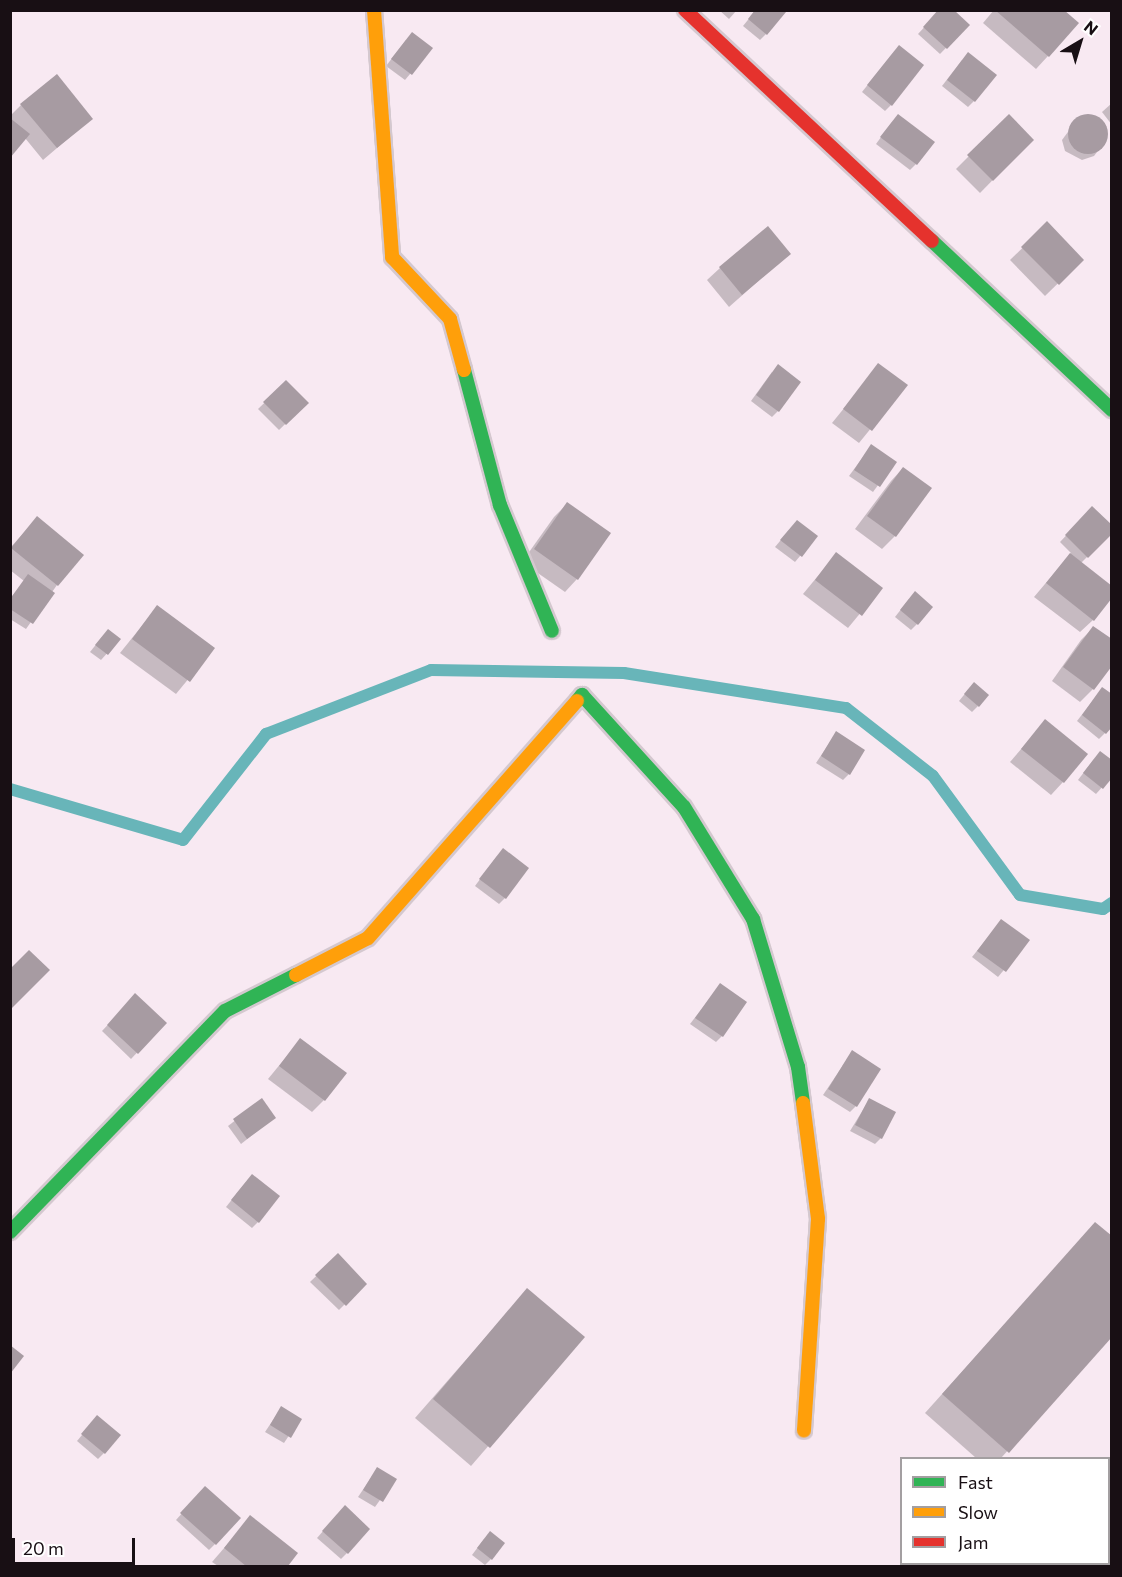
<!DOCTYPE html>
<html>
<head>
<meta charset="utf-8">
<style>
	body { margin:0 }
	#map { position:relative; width:1122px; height:1577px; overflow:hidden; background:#f8e9f2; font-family:Commissioner,sans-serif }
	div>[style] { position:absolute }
	.shadow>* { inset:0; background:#0003 }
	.stream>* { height:12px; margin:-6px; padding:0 6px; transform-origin:6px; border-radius:6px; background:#68b5b9 }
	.building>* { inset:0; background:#a79ba2 }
	.round { border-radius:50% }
	.roads { filter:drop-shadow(2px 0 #d4c8cf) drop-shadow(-2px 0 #d4c8cf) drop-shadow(0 2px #d4c8cf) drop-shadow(0 -2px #d4c8cf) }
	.fast>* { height:14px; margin:-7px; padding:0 7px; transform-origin:7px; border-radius:7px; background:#30b455 }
	.slow>* { height:14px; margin:-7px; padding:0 7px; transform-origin:7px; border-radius:7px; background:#ff9f0a }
	.jam>* { height:14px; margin:-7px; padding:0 7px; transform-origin:7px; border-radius:7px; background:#e5322d }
	span { translate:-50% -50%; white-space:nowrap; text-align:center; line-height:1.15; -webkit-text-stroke:6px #fff; paint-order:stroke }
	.frame { position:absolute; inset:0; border:12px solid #180f14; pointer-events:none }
	.legend { position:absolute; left:900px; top:1457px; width:210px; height:108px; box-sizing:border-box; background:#fff; border:2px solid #a39fa1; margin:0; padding:8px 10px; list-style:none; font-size:18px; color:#180f14 }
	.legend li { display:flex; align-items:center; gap:12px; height:30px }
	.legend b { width:30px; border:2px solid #a39fa1 }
	.north { position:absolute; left:1050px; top:12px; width:60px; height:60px; -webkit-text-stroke:4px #fff; paint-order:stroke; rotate:38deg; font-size:16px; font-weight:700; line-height:24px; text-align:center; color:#180f14 }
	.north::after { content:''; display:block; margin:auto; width:21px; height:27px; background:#180f14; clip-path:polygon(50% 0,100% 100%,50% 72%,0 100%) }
	.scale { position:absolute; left:12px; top:1538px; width:123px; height:27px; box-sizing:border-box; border:3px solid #180f14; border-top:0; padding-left:8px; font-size:18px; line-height:21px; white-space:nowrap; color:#180f14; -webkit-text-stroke:4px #fff; paint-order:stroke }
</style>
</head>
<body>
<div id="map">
	<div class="shadow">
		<i style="clip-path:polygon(719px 10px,737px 10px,729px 19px)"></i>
		<i style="clip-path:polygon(756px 10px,766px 34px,760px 40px,743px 26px)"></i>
		<i style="clip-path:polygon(940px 10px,968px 25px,940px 54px,918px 34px)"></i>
		<i style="clip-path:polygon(994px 10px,1062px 10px,1048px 56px,1036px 69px,983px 23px)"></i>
		<i style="clip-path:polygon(406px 40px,431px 49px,405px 80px,386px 66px)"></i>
		<i style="clip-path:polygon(893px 53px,891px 105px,885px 111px,862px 92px)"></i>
		<i style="clip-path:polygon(962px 60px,974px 101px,968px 107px,942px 86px)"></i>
		<i style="clip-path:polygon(1112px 103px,1112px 125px,1102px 112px)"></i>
		<i style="clip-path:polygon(21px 105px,91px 119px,43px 160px,25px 138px,10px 155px,10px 116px)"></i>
		<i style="clip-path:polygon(1091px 115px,1102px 121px,1107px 132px,1107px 139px,1094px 156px,1082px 160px,1065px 151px,1062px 140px,1079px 117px)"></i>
		<i style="clip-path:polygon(1009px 116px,1032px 140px,980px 193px,956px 169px)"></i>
		<i style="clip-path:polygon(892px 122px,916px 164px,910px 170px,876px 144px)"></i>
		<i style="clip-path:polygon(1047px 224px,1082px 260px,1045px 296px,1010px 260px)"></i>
		<i style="clip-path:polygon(789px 254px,729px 307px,707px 280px,720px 268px)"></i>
		<i style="clip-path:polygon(879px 365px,906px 385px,859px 443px,832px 423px)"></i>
		<i style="clip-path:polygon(772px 372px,778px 411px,772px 417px,751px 401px)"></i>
		<i style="clip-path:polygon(286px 382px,307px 403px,279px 430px,258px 409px)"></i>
		<i style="clip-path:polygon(871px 446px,895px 462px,873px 492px,849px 476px)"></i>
		<i style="clip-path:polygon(903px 468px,895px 536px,882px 549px,855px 529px,891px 481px)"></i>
		<i style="clip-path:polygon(567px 504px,577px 579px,565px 592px,522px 562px,554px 517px)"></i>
		<i style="clip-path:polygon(1092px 508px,1112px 532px,1081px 563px,1093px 620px,1080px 632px,1034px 597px,1071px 553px,1060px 542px)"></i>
		<i style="clip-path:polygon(37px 518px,57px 585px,26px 629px,10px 619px,10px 599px,24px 581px,10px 570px,10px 548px)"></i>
		<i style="clip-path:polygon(791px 528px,816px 537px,795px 562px,775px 547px)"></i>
		<i style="clip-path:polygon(836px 554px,881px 588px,848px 628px,803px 594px)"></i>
		<i style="clip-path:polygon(909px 599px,917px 624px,911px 630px,895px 617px)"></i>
		<i style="clip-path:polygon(157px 607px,213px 649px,176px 694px,120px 653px)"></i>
		<i style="clip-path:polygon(1093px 628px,1093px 689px,1080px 702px,1052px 681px,1081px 640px)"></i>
		<i style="clip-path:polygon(102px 637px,119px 640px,101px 660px,90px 652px)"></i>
		<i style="clip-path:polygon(968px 690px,978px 706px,972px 712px,959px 701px)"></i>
		<i style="clip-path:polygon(1097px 695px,1105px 733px,1099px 739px,1077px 721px)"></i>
		<i style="clip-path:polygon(1045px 721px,1063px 782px,1051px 795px,1010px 762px)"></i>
		<i style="clip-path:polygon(836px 733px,849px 774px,843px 780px,816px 763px)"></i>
		<i style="clip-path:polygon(1094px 759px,1112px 776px,1096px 794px,1078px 780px)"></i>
		<i style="clip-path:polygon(497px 856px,505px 898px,499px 904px,475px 886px)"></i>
		<i style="clip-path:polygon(1001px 921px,1028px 941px,998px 977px,972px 957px)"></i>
		<i style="clip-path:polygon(720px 985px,722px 1036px,716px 1042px,690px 1024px)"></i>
		<i style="clip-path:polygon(135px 996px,165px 1023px,131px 1059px,102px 1031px)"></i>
		<i style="clip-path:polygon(300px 1040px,324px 1100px,312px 1112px,268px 1079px)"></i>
		<i style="clip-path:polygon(852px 1052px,856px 1106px,850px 1112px,823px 1095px)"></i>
		<i style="clip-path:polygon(262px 1100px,274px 1118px,241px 1144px,228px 1126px)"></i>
		<i style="clip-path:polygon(869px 1100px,881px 1138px,875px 1144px,850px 1131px)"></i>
		<i style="clip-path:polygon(246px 1182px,258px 1222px,252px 1228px,226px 1207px)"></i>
		<i style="clip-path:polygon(1095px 1224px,1112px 1335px,1001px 1458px,976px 1458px,925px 1413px)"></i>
		<i style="clip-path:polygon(338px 1255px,365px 1284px,339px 1310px,310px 1282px)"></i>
		<i style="clip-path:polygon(527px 1290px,583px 1337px,471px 1466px,415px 1418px)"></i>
		<i style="clip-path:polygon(281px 1408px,300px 1419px,284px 1443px,265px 1432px)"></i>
		<i style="clip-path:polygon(92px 1423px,104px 1453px,98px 1459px,77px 1441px)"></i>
		<i style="clip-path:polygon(377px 1469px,395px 1479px,375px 1507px,358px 1497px)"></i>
		<i style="clip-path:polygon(199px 1494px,215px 1544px,209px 1550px,176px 1520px)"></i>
		<i style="clip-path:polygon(339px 1513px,347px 1553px,341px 1559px,317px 1538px)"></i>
		<i style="clip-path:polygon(251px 1517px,296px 1554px,286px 1566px,218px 1566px,212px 1562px)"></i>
		<i style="clip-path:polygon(484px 1539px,491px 1559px,485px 1565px,472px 1555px)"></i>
		<i style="clip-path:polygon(1049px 1564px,1069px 1564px,1072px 1566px,1046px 1566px)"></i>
	</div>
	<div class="stream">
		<i style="left:10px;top:789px;width:180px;rotate:16.4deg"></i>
		<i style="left:183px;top:840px;width:135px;rotate:-51.9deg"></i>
		<i style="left:266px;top:734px;width:177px;rotate:-21.2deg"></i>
		<i style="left:431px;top:670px;width:193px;rotate:0.9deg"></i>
		<i style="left:624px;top:673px;width:225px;rotate:9deg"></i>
		<i style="left:846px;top:708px;width:110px;rotate:38deg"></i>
		<i style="left:933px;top:776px;width:147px;rotate:53.8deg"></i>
		<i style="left:1020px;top:895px;width:84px;rotate:9.6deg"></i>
		<i style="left:1103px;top:909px;width:11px;rotate:-34deg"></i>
	</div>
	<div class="building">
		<i style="clip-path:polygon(755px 10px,785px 10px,786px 12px,767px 35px,748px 19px)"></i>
		<i style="clip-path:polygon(938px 10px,954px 10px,970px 25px,947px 49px,923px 27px)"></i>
		<i style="clip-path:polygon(995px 10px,1064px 10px,1079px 23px,1049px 57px)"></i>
		<i style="clip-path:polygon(412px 32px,433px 48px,412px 75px,391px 59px)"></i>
		<i style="clip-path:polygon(899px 45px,924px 65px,892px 106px,867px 85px)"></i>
		<i style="clip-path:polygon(968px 52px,997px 75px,975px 102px,947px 80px)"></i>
		<i style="clip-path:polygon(57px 74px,93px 119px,57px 148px,20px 104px)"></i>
		<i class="round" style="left:1068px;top:114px;width:40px;height:40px"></i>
		<i style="clip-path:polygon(898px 114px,935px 142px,917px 165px,880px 137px)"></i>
		<i style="clip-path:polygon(1009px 114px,1034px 140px,993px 181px,967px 155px)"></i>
		<i style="clip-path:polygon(10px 118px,30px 134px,10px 158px)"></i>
		<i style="clip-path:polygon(1047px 221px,1084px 260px,1059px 285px,1021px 247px)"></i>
		<i style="clip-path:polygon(768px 226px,791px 254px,742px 295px,719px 267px)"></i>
		<i style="clip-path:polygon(878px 363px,908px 385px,872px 431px,843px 409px)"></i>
		<i style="clip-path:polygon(778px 364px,801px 382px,779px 412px,756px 395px)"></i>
		<i style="clip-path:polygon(286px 380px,309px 403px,286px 425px,263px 402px)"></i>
		<i style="clip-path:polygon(871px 444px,897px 462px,880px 487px,854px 470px)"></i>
		<i style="clip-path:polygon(903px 467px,932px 488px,896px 537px,867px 516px)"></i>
		<i style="clip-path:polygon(567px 502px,611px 533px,578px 580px,534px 549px)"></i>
		<i style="clip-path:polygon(1092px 506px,1112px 525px,1112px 534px,1088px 558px,1065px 535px)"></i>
		<i style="clip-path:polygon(37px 516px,84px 555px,58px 586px,11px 548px)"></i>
		<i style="clip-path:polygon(797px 520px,818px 536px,802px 557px,780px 540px)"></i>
		<i style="clip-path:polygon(836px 552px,883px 588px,862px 616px,815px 580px)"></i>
		<i style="clip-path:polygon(1070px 553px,1112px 586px,1112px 598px,1094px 621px,1046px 583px)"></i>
		<i style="clip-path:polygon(28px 574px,55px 593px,33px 624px,10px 609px,10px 599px)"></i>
		<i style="clip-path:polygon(915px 591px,933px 607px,918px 625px,900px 610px)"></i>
		<i style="clip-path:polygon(157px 605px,215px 648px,190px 682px,132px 639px)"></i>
		<i style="clip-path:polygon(1093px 626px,1112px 639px,1112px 666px,1094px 690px,1063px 667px)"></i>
		<i style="clip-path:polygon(108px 629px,121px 639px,108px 655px,95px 645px)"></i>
		<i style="clip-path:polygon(974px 682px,989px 695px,979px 707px,964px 694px)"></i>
		<i style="clip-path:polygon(1102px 687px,1112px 694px,1112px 727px,1106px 734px,1082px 715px)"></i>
		<i style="clip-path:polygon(1045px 719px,1088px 754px,1064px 783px,1021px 749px)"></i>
		<i style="clip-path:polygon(836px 731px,865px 750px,850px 775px,821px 756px)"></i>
		<i style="clip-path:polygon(1100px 751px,1112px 760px,1112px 778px,1103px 789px,1083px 773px)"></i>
		<i style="clip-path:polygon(503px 848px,529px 868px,506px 899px,479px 879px)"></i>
		<i style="clip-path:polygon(1001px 919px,1030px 940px,1006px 972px,977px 951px)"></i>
		<i style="clip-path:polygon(29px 950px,50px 970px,10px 1010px,10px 969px)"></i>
		<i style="clip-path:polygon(720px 983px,747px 1002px,723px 1037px,695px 1018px)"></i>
		<i style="clip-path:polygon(135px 993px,167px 1023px,138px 1054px,107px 1025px)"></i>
		<i style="clip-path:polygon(300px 1038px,347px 1073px,325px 1101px,279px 1066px)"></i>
		<i style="clip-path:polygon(852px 1050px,881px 1069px,857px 1107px,828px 1089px)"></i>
		<i style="clip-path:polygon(262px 1098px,276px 1118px,247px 1139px,233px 1119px)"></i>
		<i style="clip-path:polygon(869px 1098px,896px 1112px,882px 1139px,855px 1125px)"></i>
		<i style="clip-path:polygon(252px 1174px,280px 1196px,259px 1223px,231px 1200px)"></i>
		<i style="clip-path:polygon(1095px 1222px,1112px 1236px,1112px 1337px,1009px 1453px,942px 1394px)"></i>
		<i style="clip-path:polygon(338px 1253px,367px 1284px,346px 1306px,315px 1275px)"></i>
		<i style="clip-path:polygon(527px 1288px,585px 1337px,490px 1448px,433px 1399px)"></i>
		<i style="clip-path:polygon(10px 1345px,24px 1356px,10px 1374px)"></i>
		<i style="clip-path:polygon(281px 1406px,302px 1419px,291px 1438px,270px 1425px)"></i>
		<i style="clip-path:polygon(97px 1415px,121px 1435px,105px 1454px,81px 1434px)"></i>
		<i style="clip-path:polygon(377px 1467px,397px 1479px,383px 1502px,363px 1490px)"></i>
		<i style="clip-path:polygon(205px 1486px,241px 1518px,216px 1545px,180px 1513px)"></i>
		<i style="clip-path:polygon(345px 1505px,370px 1529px,348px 1554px,322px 1531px)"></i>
		<i style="clip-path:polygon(250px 1515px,298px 1553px,288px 1566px,246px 1566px,224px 1548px)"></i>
		<i style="clip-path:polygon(490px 1531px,505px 1543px,492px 1560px,477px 1548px)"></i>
	</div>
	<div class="roads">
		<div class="fast">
			<i style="left:932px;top:241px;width:247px;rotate:43.2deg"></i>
			<i style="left:464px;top:370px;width:140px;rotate:75.1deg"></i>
			<i style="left:500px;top:505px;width:136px;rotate:67.6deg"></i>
			<i style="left:577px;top:701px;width:8px;rotate:-50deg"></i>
			<i style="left:582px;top:695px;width:151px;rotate:47.7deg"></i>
			<i style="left:684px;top:807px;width:132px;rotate:58.4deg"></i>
			<i style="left:753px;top:919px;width:155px;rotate:73.1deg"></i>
			<i style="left:798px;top:1067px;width:36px;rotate:82deg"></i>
			<i style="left:10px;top:1232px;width:308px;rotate:-45.8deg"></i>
			<i style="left:225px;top:1011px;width:80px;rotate:-26.9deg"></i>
		</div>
		<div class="slow">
			<i style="left:374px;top:10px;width:248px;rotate:85.8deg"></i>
			<i style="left:392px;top:257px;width:85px;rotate:46.9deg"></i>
			<i style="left:450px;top:319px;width:53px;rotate:74.6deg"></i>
			<i style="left:296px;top:975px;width:81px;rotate:-27.2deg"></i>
			<i style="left:368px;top:938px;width:316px;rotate:-48.6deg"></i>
			<i style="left:803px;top:1103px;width:117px;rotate:82.6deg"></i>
			<i style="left:818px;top:1219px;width:212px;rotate:93.8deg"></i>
		</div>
		<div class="jam">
			<i style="left:685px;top:10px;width:338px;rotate:43.1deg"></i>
		</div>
	</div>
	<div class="frame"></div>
	<ul class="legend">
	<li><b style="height:8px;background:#30b455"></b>Fast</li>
	<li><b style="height:8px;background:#ff9f0a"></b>Slow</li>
	<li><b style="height:8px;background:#e5322d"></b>Jam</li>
	</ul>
	<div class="north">N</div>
	<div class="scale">20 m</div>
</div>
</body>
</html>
